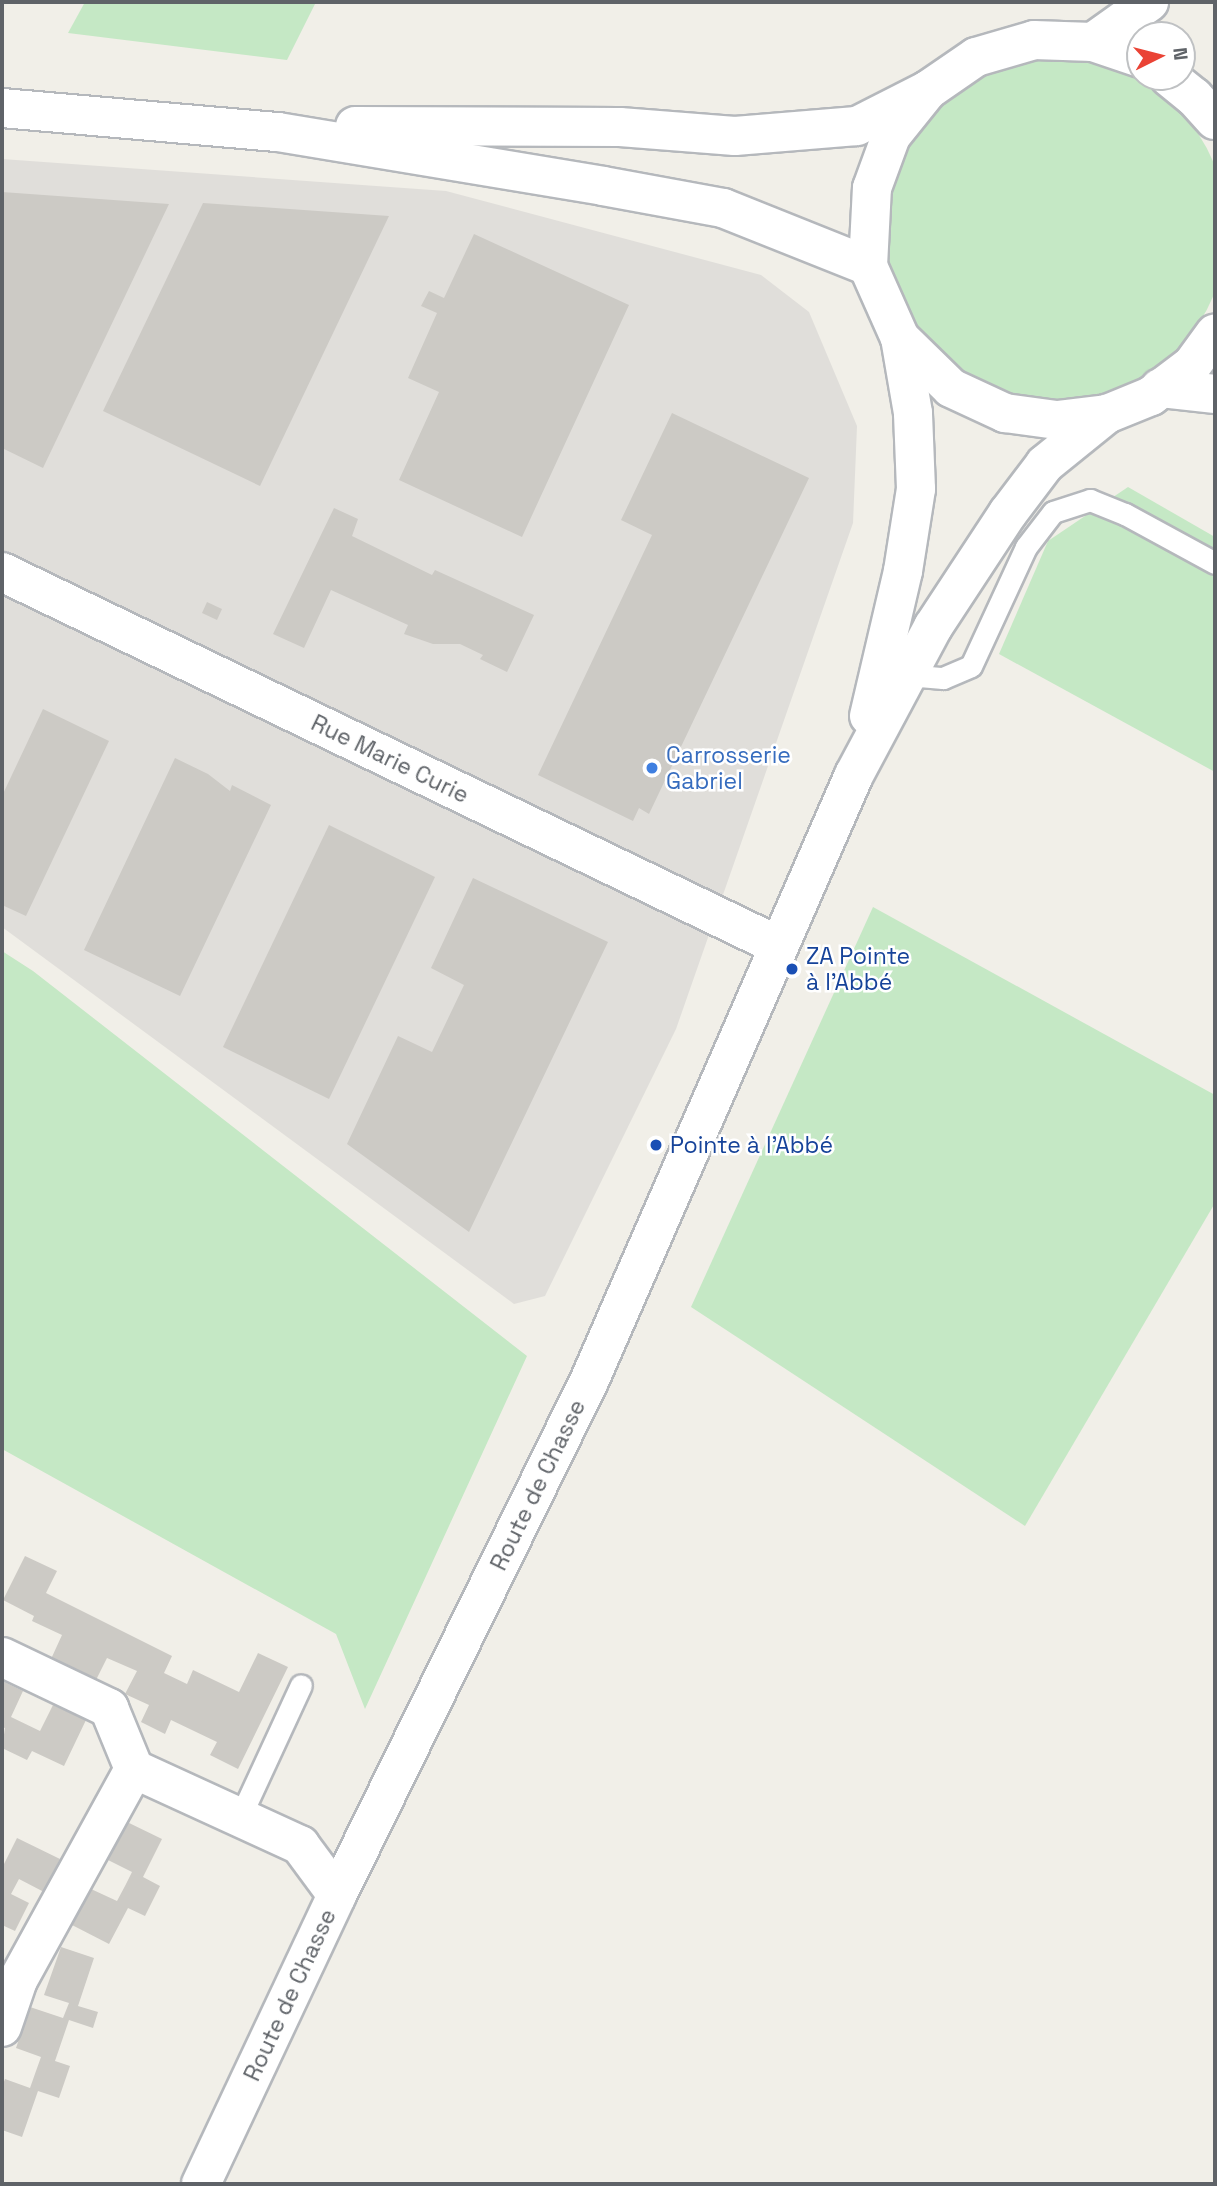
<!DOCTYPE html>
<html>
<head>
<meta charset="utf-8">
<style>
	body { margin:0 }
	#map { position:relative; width:1217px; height:2186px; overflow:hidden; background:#f1efe8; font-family:"Space Grotesk",sans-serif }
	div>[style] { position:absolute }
	.industrial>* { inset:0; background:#e0deda }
	.green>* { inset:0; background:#c5e8c5 }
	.round { border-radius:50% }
	.building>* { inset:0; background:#cccac5 }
	.roads { filter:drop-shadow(2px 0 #b5b8bc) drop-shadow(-2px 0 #b5b8bc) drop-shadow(0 2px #b5b8bc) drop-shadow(0 -2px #b5b8bc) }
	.service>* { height:21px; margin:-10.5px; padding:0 10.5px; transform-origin:10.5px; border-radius:10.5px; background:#fff }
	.minor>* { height:38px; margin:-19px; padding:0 19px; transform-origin:19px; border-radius:19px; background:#fff }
	.tertiary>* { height:38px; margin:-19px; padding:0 19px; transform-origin:19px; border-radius:19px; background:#fff }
	.secondary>* { height:38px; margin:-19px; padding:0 19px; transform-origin:19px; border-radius:19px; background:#fff }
	.dots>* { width:19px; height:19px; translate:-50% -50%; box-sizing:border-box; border:4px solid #fff; border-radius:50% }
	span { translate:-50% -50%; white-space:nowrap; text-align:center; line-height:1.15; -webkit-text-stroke:5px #fff; paint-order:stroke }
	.shop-label { font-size:23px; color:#366cbe }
	.left { translate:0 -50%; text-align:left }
	.street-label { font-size:23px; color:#5f6368 }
	.transit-label { font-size:23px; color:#164399 }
	.frame { position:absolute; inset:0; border:4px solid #5f6368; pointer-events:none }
	.north { position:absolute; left:1126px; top:21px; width:70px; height:70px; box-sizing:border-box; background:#fff; border:2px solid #bfc1c3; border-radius:50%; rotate:84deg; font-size:19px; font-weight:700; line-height:28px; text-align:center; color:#5f6368 }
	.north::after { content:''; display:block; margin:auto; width:24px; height:32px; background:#ea4335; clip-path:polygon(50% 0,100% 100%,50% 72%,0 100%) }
</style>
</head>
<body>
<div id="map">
	<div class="industrial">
		<i style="clip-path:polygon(2px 159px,446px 191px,761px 275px,809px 312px,857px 426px,853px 523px,676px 1029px,545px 1296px,514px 1304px,2px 927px)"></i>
	</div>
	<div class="green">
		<i style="clip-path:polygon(85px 2px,316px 2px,287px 60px,68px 33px)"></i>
		<i class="round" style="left:883px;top:57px;width:344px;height:344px"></i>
		<i style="clip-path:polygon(1128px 487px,1215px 537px,1215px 772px,999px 654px,1048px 541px)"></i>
		<i style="clip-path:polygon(873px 907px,1215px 1095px,1215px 1203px,1025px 1526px,691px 1307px)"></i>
		<i style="clip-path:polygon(2px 951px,33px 971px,527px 1356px,365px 1709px,336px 1634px,2px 1449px)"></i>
	</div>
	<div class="building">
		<i style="clip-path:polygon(2px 192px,169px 204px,43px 468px,2px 448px)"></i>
		<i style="clip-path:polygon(203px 203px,389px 216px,260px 486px,103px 411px)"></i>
		<i style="clip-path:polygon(474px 234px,629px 305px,522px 537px,399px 480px,439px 392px,408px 378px,437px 313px,421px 306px,429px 291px,444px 298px)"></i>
		<i style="clip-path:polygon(672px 413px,809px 478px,649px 814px,639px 808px,633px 821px,538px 775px,652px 535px,621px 520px)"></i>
		<i style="clip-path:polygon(334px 508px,358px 519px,352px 536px,432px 575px,435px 570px,534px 615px,507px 672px,480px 659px,483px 655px,460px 644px,433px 644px,404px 634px,408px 625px,331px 590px,304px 648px,273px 634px)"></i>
		<i style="clip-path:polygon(207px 602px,222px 609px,217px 620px,202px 613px)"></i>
		<i style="clip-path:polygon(43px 709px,109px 741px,26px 916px,2px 905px,2px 796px)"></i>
		<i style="clip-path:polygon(175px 758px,208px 774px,230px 791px,232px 785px,271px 805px,180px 996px,84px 950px)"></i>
		<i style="clip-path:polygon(329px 825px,435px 877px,329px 1099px,223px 1047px)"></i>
		<i style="clip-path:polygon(473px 878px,608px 942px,469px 1232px,347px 1144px,398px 1036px,432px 1052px,464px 985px,431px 968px)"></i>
		<i style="clip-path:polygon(25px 1556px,57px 1571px,46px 1593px,172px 1656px,164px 1673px,187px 1684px,193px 1670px,239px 1692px,258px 1653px,288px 1667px,238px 1769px,210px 1755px,217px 1742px,171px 1720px,165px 1734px,141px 1722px,149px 1705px,125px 1694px,137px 1671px,107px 1658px,96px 1680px,51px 1659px,62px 1635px,32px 1621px,34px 1616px,3px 1600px)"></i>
		<i style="clip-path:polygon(2px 1681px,23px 1691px,11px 1717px,40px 1731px,53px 1705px,86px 1720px,64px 1766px,32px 1751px,27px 1760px,2px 1748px,5px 1728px,2px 1727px)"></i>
		<i style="clip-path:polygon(125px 1821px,162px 1839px,143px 1877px,160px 1886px,145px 1916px,128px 1908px,109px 1944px,72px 1925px,91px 1889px,117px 1901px,125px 1886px,132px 1872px,106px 1859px)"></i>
		<i style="clip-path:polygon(17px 1838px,60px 1859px,44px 1892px,19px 1879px,11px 1894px,29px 1903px,15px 1931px,2px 1925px,2px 1868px)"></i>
		<i style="clip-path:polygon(61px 1947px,94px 1958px,78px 2006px,98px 2012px,93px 2028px,69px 2020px,55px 2061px,70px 2066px,59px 2098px,38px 2091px,22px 2137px,2px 2130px,2px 2087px,5px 2079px,30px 2088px,36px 2071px,41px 2057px,16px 2048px,30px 2007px,63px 2018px,69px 2003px,44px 1995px)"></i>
	</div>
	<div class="roads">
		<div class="service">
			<i style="left:907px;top:675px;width:36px;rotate:5deg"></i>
			<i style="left:943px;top:678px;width:30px;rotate:-23deg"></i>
			<i style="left:971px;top:666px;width:131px;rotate:-65.2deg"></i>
			<i style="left:1026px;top:547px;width:44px;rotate:-52.4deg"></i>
			<i style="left:1053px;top:512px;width:39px;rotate:-18deg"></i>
			<i style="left:1090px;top:500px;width:38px;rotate:22deg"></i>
			<i style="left:1125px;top:514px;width:102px;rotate:28.6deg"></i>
			<i style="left:240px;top:1817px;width:145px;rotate:-65.2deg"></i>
		</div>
		<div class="minor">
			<i style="left:2px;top:572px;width:862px;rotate:25.7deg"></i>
			<i style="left:2px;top:1657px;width:119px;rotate:25.5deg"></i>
			<i style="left:109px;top:1708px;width:66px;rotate:67.7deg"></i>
			<i style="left:134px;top:1769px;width:183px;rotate:24.6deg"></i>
			<i style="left:300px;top:1845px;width:62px;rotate:53.5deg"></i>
			<i style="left:2px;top:2027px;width:50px;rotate:-71.2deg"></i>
			<i style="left:18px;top:1980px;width:241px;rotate:-61.2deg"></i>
		</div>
		<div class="tertiary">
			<i style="left:2px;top:108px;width:277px;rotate:5deg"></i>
			<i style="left:278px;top:132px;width:329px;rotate:9.4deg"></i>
			<i style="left:603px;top:186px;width:122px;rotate:10.4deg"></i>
			<i style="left:723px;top:208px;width:156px;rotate:21.8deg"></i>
			<i style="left:355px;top:126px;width:265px;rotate:0.2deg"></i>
			<i style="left:620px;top:127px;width:115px;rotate:4.5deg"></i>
			<i style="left:735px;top:136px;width:122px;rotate:-4.7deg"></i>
			<i style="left:857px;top:126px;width:80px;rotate:-26.9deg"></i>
			<i style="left:1160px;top:388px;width:55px;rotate:6.2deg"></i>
		</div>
		<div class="secondary">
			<i style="left:1093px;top:42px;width:69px;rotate:-35.5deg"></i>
			<i style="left:1169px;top:77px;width:32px;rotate:39deg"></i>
			<i style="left:1194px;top:97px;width:31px;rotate:48deg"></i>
			<i style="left:900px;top:338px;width:71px;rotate:44.4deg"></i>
			<i style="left:951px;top:388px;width:60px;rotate:24.8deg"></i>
			<i style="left:1005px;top:413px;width:52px;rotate:7.7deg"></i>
			<i style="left:1057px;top:420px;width:50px;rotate:-6.8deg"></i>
			<i style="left:1107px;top:414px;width:48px;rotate:-22.2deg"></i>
			<i style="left:1151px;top:396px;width:51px;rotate:-37.1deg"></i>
			<i style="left:1192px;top:365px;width:39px;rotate:-54deg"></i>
			<i style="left:869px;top:716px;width:149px;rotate:-76.8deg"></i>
			<i style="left:903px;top:571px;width:83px;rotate:-81deg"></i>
			<i style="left:916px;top:489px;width:76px;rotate:-92.3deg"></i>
			<i style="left:913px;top:413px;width:76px;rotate:-99.8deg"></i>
			<i style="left:900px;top:338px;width:79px;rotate:-114deg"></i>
			<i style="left:868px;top:266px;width:78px;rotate:-87.1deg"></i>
			<i style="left:872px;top:188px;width:55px;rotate:-69.9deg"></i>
			<i style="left:891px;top:136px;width:59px;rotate:-51.2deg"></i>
			<i style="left:928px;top:90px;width:58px;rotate:-34.5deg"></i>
			<i style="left:976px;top:57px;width:60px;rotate:-16.3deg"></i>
			<i style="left:1034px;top:40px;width:59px;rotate:1.9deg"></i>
			<i style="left:1093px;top:42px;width:50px;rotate:18.8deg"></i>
			<i style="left:201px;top:2184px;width:319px;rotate:-64.8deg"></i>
			<i style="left:337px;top:1895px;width:575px;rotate:-63.88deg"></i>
			<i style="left:590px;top:1379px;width:659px;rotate:-66.39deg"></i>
			<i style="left:854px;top:775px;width:168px;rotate:-61.9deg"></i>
			<i style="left:933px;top:627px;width:136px;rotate:-56.7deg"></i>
			<i style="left:1008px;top:513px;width:61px;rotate:-52.9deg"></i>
			<i style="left:1045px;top:464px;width:80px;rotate:-38.9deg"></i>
		</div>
	</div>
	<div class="dots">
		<i style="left:652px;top:768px;background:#3f7fe0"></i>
		<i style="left:792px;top:969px;background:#1a4fb4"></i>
		<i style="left:656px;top:1145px;background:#1a4fb4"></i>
	</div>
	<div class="shop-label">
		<span class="left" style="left:666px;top:768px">Carrosserie<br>Gabriel</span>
	</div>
	<div class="street-label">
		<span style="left:390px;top:759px;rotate:26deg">Rue Marie Curie</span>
		<span style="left:538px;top:1485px;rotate:-64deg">Route de Chasse</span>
		<span style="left:290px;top:1995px;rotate:-65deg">Route de Chasse</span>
	</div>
	<div class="transit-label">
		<span class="left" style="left:806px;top:969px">ZA Pointe<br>à l'Abbé</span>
		<span class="left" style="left:670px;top:1145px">Pointe à l'Abbé</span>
	</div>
	<div class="frame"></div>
	<div class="north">N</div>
</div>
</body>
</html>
